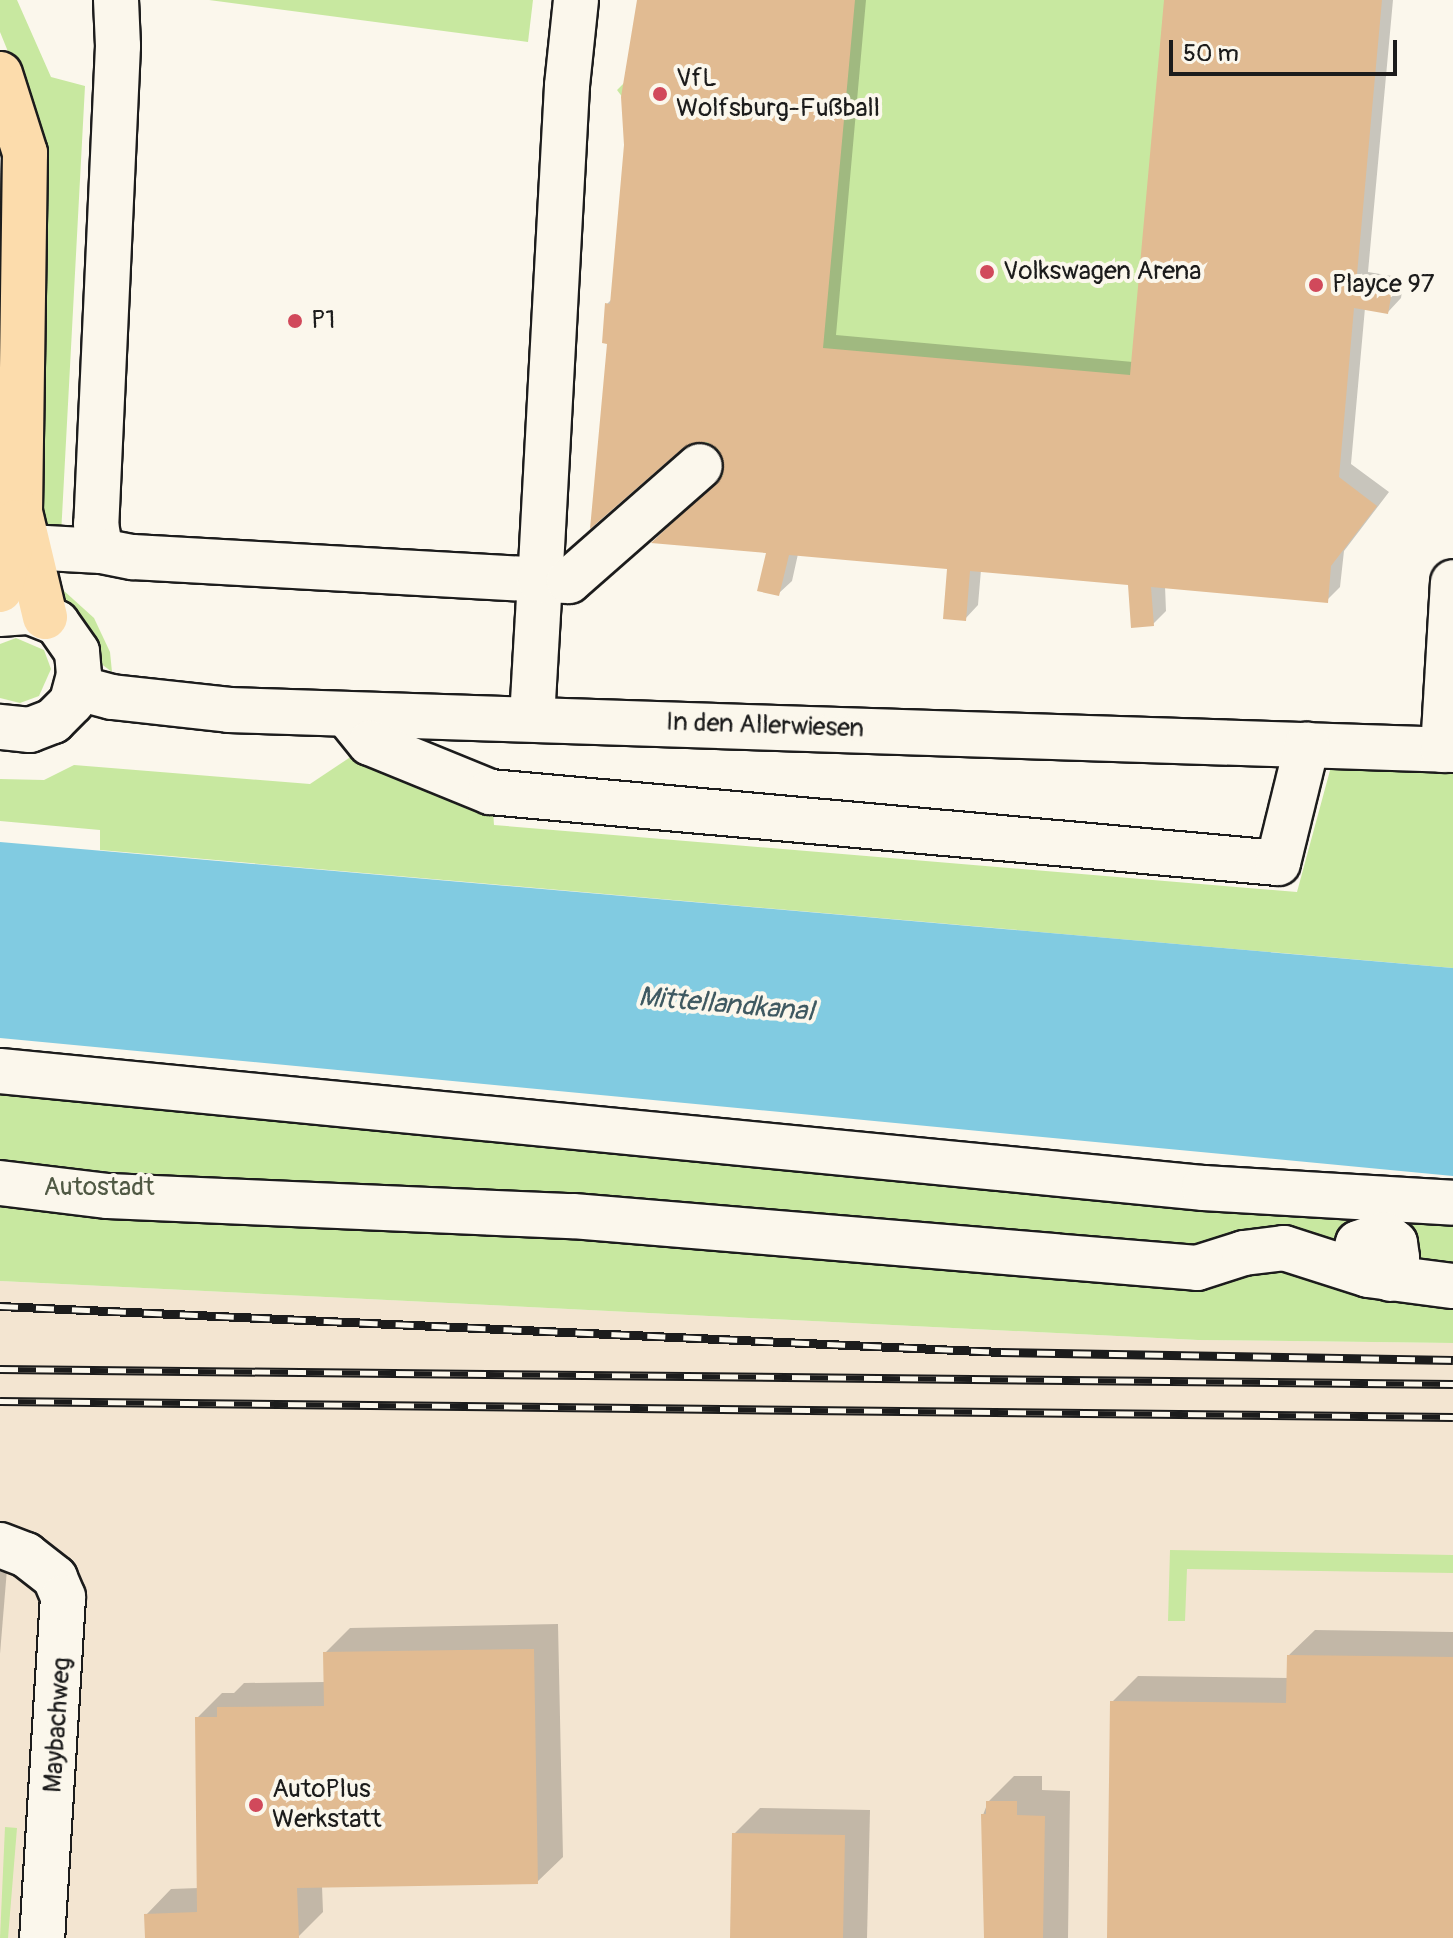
<!DOCTYPE html>
<html>
<head>
<meta charset="utf-8">
<style>
	body { margin:0 }
	#map { position:relative; width:1453px; height:1938px; overflow:hidden; background:#fbf7ec; font-family:Pangolin,sans-serif }
	div>[style] { position:absolute }
	.built>* { inset:0; background:#f3e5d1 }
	.green>* { inset:0; background:#c8e8a0 }
	.water>* { inset:0; background:#81cbe1 }
	.shadow>* { inset:0; background:#0003 }
	.building>* { inset:0; background:#e1bb92 }
	.roads { filter:drop-shadow(2px 0 #1c1c1c) drop-shadow(-2px 0 #1c1c1c) drop-shadow(0 2px #1c1c1c) drop-shadow(0 -2px #1c1c1c) }
	.minor>* { height:44px; margin:-22px; padding:0 22px; transform-origin:22px; border-radius:22px; background:#fbf7ec }
	.major>* { height:44px; margin:-22px; padding:0 22px; transform-origin:22px; border-radius:22px; background:#fcdcac }
	.rail>* { height:9px; margin-top:-4.5px; transform-origin:0; background:repeating-linear-gradient(90deg,#fbf7ec 0 18px,#1c1c1c 0 36px); box-sizing:border-box; border-block:2px solid #1c1c1c }
	.dots>* { width:22px; height:22px; translate:-50% -50%; box-sizing:border-box; border:4px solid #fbf7ec; border-radius:50% }
	span { translate:-50% -50%; white-space:nowrap; text-align:center; line-height:1.15; -webkit-text-stroke:8px #fbf7ec; paint-order:stroke }
	.poi-label { font-size:26px; color:#1c1c1c }
	.left { translate:0 -50%; text-align:left }
	.street-label { font-size:26px; color:#1c1c1c }
	.park-label { font-size:26px; color:#505944 }
	.water-label { font-size:28px; color:#3f5961; font-style:italic }
	.scale { position:absolute; left:1169px; top:40px; width:228px; height:36px; box-sizing:border-box; border:4px solid #1c1c1c; border-top:0; padding-left:10px; font-size:24px; line-height:28px; white-space:nowrap; color:#1c1c1c; -webkit-text-stroke:6px #fbf7ec; paint-order:stroke }
</style>
</head>
<body>
<div id="map">
	<div class="built">
		<i style="clip-path:polygon(0 1281px,1198px 1340px,1453px 1343px,1453px 1938px,0 1938px)"></i>
	</div>
	<div class="green">
		<i style="clip-path:polygon(0 0,17px 0,51px 77px,85px 86px,61px 535px,42px 534px,31px 108px,0 32px)"></i>
		<i style="clip-path:polygon(209px 0,533px 0,528px 42px)"></i>
		<i style="clip-path:polygon(648px 0,1337px 0,1289px 421px,726px 491px,681px 441px,625px 154px,623px 98px,617px 90px,624px 83px)"></i>
		<i style="clip-path:polygon(44px 584px,63px 590px,94px 618px,110px 652px,112px 672px,88px 654px)"></i>
		<i style="clip-path:polygon(16px 638px,44px 650px,51px 669px,39px 696px,20px 703px,0 698px,0 644px)"></i>
		<i style="clip-path:polygon(355px 754px,493px 810px,494px 825px,1297px 892px,1332px 763px,1453px 768px,1453px 968px,100px 850px,100px 830px,0 821px,0 779px,44px 780px,74px 765px,310px 784px)"></i>
		<i style="clip-path:polygon(0 1081px,1453px 1212px,1453px 1343px,1198px 1340px,0 1281px)"></i>
		<i style="clip-path:polygon(1170px 1550px,1453px 1555px,1453px 1573px,1187px 1569px,1185px 1621px,1168px 1621px)"></i>
		<i style="clip-path:polygon(5px 1827px,17px 1828px,8px 1938px,0 1938px)"></i>
	</div>
	<div class="water">
		<i style="clip-path:polygon(0 842px,1453px 968px,1453px 1176px,0 1038px)"></i>
	</div>
	<div class="shadow">
		<i style="clip-path:polygon(638px 0,866px 0,836px 335px,1133px 362px,1166px 0,1393px 0,1368px 272px,1404px 278px,1401px 298px,1388px 312px,1365px 308px,1351px 464px,1389px 492px,1344px 551px,1340px 587px,1327px 600px,1165px 586px,1166px 611px,1153px 624px,1130px 583px,981px 570px,978px 605px,965px 619px,949px 567px,798px 554px,792px 581px,778px 594px,769px 551px,725px 475px,721px 449px,609px 342px,607px 304px,613px 298px)"></i>
		<i style="clip-path:polygon(0 1568px,7px 1569px,0 1654px)"></i>
		<i style="clip-path:polygon(558px 1624px,563px 1857px,537px 1882px,322px 1886px,323px 1912px,298px 1937px,147px 1938px,146px 1915px,171px 1889px,199px 1888px,197px 1718px,222px 1693px,234px 1693px,244px 1683px,325px 1682px,325px 1653px,350px 1628px)"></i>
		<i style="clip-path:polygon(1315px 1630px,1453px 1632px,1453px 1938px,1109px 1938px,1112px 1702px,1138px 1676px,1289px 1678px,1289px 1655px)"></i>
		<i style="clip-path:polygon(1014px 1776px,1042px 1776px,1042px 1790px,1070px 1791px,1068px 1938px,985px 1938px,983px 1815px,988px 1802px)"></i>
		<i style="clip-path:polygon(760px 1808px,870px 1810px,867px 1938px,732px 1938px,734px 1834px)"></i>
	</div>
	<div class="building">
		<i style="clip-path:polygon(637px 0,855px 0,823px 348px,1130px 375px,1164px 0,1382px 0,1356px 285px,1392px 291px,1388px 314px,1354px 308px,1339px 477px,1377px 506px,1331px 566px,1328px 603px,1151px 587px,1154px 626px,1131px 628px,1128px 585px,970px 571px,966px 621px,943px 619px,947px 569px,789px 555px,779px 596px,757px 591px,766px 553px,651px 543px,723px 475px,719px 450px,707px 442px,684px 447px,590px 529px,607px 344px,602px 343px,605px 303px,610px 304px,624px 145px,621px 97px)"></i>
		<i style="clip-path:polygon(534px 1649px,538px 1884px,297px 1888px,299px 1938px,145px 1938px,144px 1914px,197px 1912px,195px 1717px,217px 1717px,217px 1707px,324px 1706px,323px 1652px)"></i>
		<i style="clip-path:polygon(1287px 1655px,1453px 1657px,1453px 1938px,1107px 1938px,1110px 1701px,1286px 1703px)"></i>
		<i style="clip-path:polygon(986px 1801px,1017px 1801px,1017px 1815px,1045px 1816px,1043px 1938px,984px 1938px,981px 1814px,986px 1814px)"></i>
		<i style="clip-path:polygon(732px 1833px,845px 1835px,843px 1938px,730px 1938px)"></i>
	</div>
	<div class="roads">
		<div class="minor">
			<i style="left:116px;top:0;width:46px;rotate:87.5deg"></i>
			<i style="left:118px;top:46px;width:479px;rotate:92.6deg"></i>
			<i style="left:96px;top:524px;width:27px;rotate:80deg"></i>
			<i style="left:101px;top:551px;width:33px;rotate:11deg"></i>
			<i style="left:133px;top:557px;width:408px;rotate:3.2deg"></i>
			<i style="left:540px;top:580px;width:138px;rotate:93.3deg"></i>
			<i style="left:576px;top:0;width:86px;rotate:96deg"></i>
			<i style="left:567px;top:86px;width:495px;rotate:93.1deg"></i>
			<i style="left:540px;top:580px;width:29px;rotate:2deg"></i>
			<i style="left:569px;top:581px;width:174px;rotate:-41.3deg"></i>
			<i style="left:28px;top:547px;width:73px;rotate:3.1deg"></i>
			<i style="left:0;top:614px;width:30px;rotate:-4deg"></i>
			<i style="left:30px;top:612px;width:29px;rotate:22deg"></i>
			<i style="left:57px;top:623px;width:35px;rotate:55deg"></i>
			<i style="left:77px;top:652px;width:23px;rotate:85deg"></i>
			<i style="left:79px;top:675px;width:28px;rotate:105deg"></i>
			<i style="left:72px;top:702px;width:27px;rotate:135deg"></i>
			<i style="left:53px;top:721px;width:25px;rotate:159deg"></i>
			<i style="left:30px;top:730px;width:30px;rotate:-174deg"></i>
			<i style="left:78px;top:688px;width:35px;rotate:15deg"></i>
			<i style="left:112px;top:697px;width:118px;rotate:6.3deg"></i>
			<i style="left:229px;top:710px;width:1225px;rotate:1.87deg"></i>
			<i style="left:347px;top:715px;width:36px;rotate:51deg"></i>
			<i style="left:370px;top:743px;width:130px;rotate:22.2deg"></i>
			<i style="left:490px;top:792px;width:791px;rotate:5.15deg"></i>
			<i style="left:1278px;top:863px;width:122px;rotate:-76.2deg"></i>
			<i style="left:1443px;top:750px;width:168px;rotate:-86.6deg"></i>
			<i style="left:0;top:1071px;width:1210px;rotate:5.55deg"></i>
			<i style="left:1204px;top:1188px;width:249px;rotate:3.4deg"></i>
			<i style="left:0;top:1183px;width:109px;rotate:6.9deg"></i>
			<i style="left:108px;top:1196px;width:465px;rotate:2.5deg"></i>
			<i style="left:573px;top:1216px;width:626px;rotate:4.76deg"></i>
			<i style="left:1197px;top:1268px;width:49px;rotate:-17.7deg"></i>
			<i style="left:1244px;top:1253px;width:40px;rotate:-7.1deg"></i>
			<i style="left:1284px;top:1248px;width:88px;rotate:17.8deg"></i>
			<i style="left:1368px;top:1275px;width:86px;rotate:7.4deg"></i>
			<i style="left:1350px;top:1268px;width:26px;rotate:-72deg"></i>
			<i style="left:1358px;top:1243px;width:28px;rotate:-19deg"></i>
			<i style="left:1384px;top:1234px;width:14px;rotate:39deg"></i>
			<i style="left:1395px;top:1243px;width:15px;rotate:82deg"></i>
			<i style="left:1397px;top:1258px;width:22px;rotate:108deg"></i>
			<i style="left:0;top:1545px;width:28px;rotate:21deg"></i>
			<i style="left:26px;top:1555px;width:37px;rotate:38deg"></i>
			<i style="left:55px;top:1578px;width:21px;rotate:67deg"></i>
			<i style="left:63px;top:1597px;width:342px;rotate:93.5deg"></i>
		</div>
		<div class="major">
			<i style="left:0;top:74px;width:83px;rotate:72.4deg"></i>
			<i style="left:25px;top:153px;width:359px;rotate:90.8deg"></i>
			<i style="left:20px;top:512px;width:108px;rotate:76.6deg"></i>
			<i style="left:0;top:590px;width:70px;rotate:-76deg"></i>
		</div>
	</div>
	<div class="rail">
		<i style="left:0;top:1306px;width:1002px;rotate:2.63deg"></i>
		<i style="left:1001px;top:1352px;width:452px;rotate:1deg"></i>
		<i style="left:0;top:1369px;width:1453px;rotate:0.59deg"></i>
		<i style="left:0;top:1401px;width:1453px;rotate:0.63deg"></i>
	</div>
	<div class="dots">
		<i style="left:660px;top:94px;background:#d1495b"></i>
		<i style="left:987px;top:272px;background:#d1495b"></i>
		<i style="left:1316px;top:285px;background:#d1495b"></i>
		<i style="left:295px;top:321px;background:#d1495b"></i>
		<i style="left:256px;top:1805px;background:#d1495b"></i>
	</div>
	<div class="poi-label">
		<span class="left" style="left:676px;top:94px">VfL<br>Wolfsburg-Fußball</span>
		<span class="left" style="left:1003px;top:272px">Volkswagen Arena</span>
		<span class="left" style="left:1332px;top:285px">Playce 97</span>
		<span class="left" style="left:311px;top:321px">P1</span>
		<span class="left" style="left:272px;top:1805px">AutoPlus<br>Werkstatt</span>
	</div>
	<div class="street-label">
		<span style="left:765px;top:726px;rotate:2deg">In den Allerwiesen</span>
		<span style="left:58px;top:1725px;rotate:-86deg">Maybachweg</span>
	</div>
	<div class="park-label">
		<span style="left:99px;top:1188px">Autostadt</span>
	</div>
	<div class="water-label">
		<span style="left:726px;top:1005px;rotate:5deg">Mittellandkanal</span>
	</div>
	<div class="scale">50 m</div>
</div>
</body>
</html>
